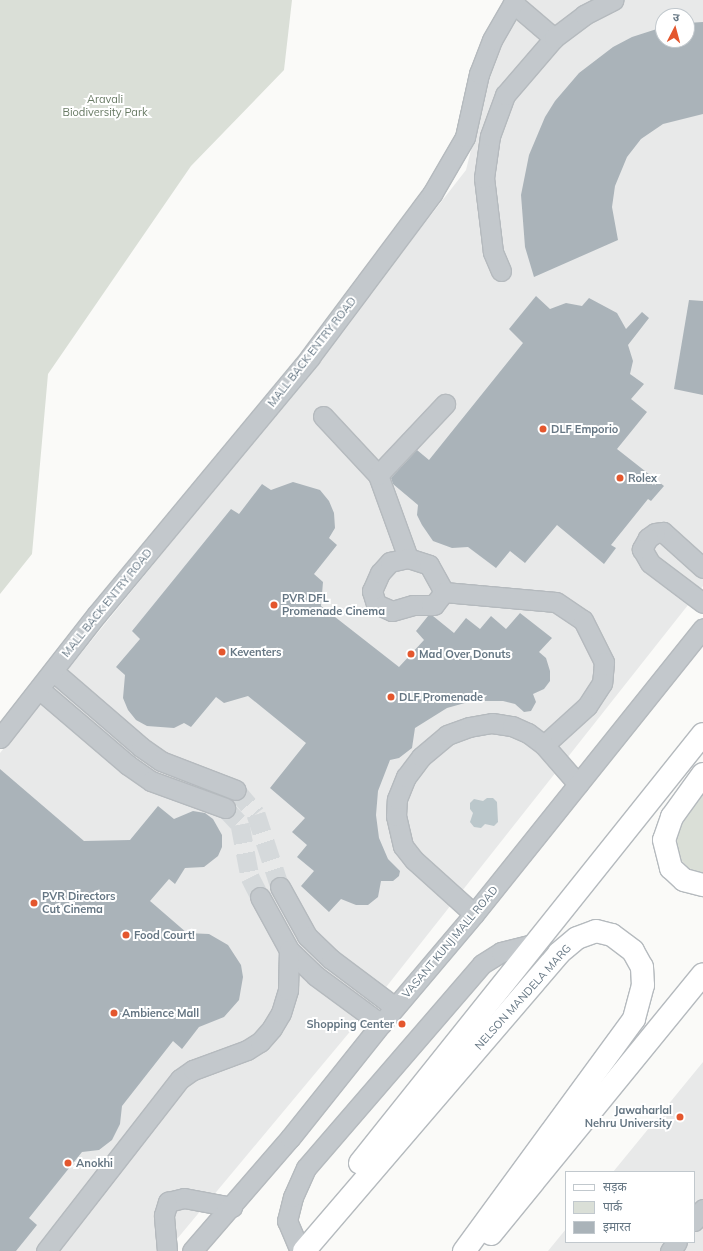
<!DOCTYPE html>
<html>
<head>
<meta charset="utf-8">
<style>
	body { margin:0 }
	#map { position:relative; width:703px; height:1251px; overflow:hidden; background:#fafaf8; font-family:Mulish,"Noto Sans Devanagari",sans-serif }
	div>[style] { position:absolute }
	.built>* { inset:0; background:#e8e9e9 }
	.green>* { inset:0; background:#dadfd7 }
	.water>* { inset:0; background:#bbc7cb }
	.building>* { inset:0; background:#aab3b9 }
	.minor-tunnel>* { height:19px; margin-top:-9.5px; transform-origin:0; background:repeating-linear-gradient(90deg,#d5d9db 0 19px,transparent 0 29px) }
	.roads { filter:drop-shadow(1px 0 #b5babe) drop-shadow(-1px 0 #b5babe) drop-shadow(0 1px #b5babe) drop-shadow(0 -1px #b5babe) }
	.minor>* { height:19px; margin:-9.5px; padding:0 9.5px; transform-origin:9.5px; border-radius:9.5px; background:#c3c8cc }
	.major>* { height:22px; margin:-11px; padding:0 11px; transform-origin:11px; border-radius:11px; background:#fff }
	.dots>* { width:11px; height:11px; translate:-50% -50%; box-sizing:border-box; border:2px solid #fff; border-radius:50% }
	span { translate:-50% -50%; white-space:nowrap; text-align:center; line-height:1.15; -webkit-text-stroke:4px #fff; paint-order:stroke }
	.park-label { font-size:11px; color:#687a64 }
	.street-label { font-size:11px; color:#657683 }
	.poi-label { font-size:11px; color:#657683; font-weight:700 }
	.left { translate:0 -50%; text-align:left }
	.right { translate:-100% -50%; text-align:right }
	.legend { position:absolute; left:565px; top:1171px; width:130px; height:72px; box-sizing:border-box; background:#fff; border:1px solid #c1c8cd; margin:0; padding:5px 7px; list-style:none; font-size:12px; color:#657683 }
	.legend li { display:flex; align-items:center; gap:8px; height:20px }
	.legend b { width:20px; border:1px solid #c1c8cd }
	.north { position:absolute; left:655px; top:8px; width:40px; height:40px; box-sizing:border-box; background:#fff; border:1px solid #c1c8cd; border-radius:50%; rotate:6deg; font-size:11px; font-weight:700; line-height:16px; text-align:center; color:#657683 }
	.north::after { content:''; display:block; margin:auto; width:14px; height:18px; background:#e4572e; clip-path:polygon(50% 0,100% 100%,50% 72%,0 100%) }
</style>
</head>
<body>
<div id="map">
	<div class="built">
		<i style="clip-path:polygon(evenodd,527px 0,703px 0,703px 586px,368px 1010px,167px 1251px,0 1251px,0 753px,279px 410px,466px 170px,495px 53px,510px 20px,527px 0,663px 16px,687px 16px,687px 40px,663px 40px,663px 16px)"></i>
		<i style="clip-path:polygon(703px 1062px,703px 1251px,548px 1251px,566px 1229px,566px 1242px,694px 1242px,694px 1172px,613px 1172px)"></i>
	</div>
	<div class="green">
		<i style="clip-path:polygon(0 0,292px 0,284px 70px,191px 166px,48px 374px,32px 554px,0 594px)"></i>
		<i style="clip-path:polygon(703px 794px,703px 874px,691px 871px,680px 859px,676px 841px,678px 827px)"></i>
	</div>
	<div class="water">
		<i style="clip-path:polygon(487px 798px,493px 798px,497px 802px,498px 822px,494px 826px,485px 824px,481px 828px,474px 827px,470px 822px,473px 813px,470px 809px,470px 803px,474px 799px,483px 801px)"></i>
	</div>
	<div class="building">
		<i style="clip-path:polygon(703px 22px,703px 114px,663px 124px,641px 139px,627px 157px,615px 186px,612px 207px,618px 240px,534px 277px,525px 247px,521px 195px,529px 155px,545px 117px,555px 101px,579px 73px,613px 47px,632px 37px,663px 27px,663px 40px,687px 40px,687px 23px)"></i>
		<i style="clip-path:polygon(536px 296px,550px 309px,566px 303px,582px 306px,589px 298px,617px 313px,626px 329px,642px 312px,649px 318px,628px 345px,633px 361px,630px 374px,644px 384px,631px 399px,647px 412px,617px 449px,664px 486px,651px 501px,648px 499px,611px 545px,616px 548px,604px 564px,557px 525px,525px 563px,510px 551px,496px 568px,468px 547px,452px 548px,433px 541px,422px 525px,417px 515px,418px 505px,393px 484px,391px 478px,417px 450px,429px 460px,523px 343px,509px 329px)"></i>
		<i style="clip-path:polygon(689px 300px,703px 301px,703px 395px,674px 389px)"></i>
		<i style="clip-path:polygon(293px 482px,320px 490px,329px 501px,334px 513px,335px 528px,329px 538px,337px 545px,314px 574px,323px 582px,321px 606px,399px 667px,424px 640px,416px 631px,428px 616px,433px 616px,454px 633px,466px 618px,480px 629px,491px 616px,506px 629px,520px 613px,552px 638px,539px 652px,546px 658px,550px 671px,550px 681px,544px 689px,533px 694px,536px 702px,531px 711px,524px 712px,515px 704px,503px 701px,472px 701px,447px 708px,415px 728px,412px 748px,399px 758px,390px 760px,378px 791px,376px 815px,379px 838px,388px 859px,400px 871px,399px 876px,393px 881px,381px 881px,378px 897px,368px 905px,356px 905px,341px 899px,329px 912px,301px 886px,314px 871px,297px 857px,307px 845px,292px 832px,305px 818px,270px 788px,306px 743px,248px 696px,224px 703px,216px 697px,191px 727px,184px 723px,174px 728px,147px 726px,136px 720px,128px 710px,123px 698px,125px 675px,116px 667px,140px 639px,132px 631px,231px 509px,239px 514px,262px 484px,271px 490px)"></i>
		<i style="clip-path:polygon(0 769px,84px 841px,130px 840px,158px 806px,174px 819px,193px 811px,205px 813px,213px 819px,222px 835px,222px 847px,218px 856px,204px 867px,185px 868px,175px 884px,169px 879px,150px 901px,187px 933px,209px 934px,228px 945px,241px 965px,243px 977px,239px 1000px,224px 1017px,199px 1027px,182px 1049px,173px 1041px,122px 1106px,120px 1124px,112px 1140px,99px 1150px,82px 1152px,29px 1218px,37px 1225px,16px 1251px,0 1251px)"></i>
	</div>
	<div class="minor-tunnel">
		<i style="left:236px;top:790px;width:31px;rotate:50deg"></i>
		<i style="left:256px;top:814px;width:77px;rotate:71.8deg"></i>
		<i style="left:225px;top:808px;width:22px;rotate:47deg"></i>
		<i style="left:240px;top:824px;width:54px;rotate:79.3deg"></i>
		<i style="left:250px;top:877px;width:22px;rotate:63deg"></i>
	</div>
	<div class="roads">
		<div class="minor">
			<i style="left:513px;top:3px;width:54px;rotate:40.5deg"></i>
			<i style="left:501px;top:271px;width:21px;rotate:-113deg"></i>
			<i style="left:493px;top:252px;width:75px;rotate:-96.9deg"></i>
			<i style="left:484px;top:178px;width:42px;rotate:-81.9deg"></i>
			<i style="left:490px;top:136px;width:44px;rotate:-69.9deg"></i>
			<i style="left:505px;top:95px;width:75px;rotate:-49.3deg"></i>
			<i style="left:554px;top:38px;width:38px;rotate:-37deg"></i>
			<i style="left:584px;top:15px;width:33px;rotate:-27deg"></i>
			<i style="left:323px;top:416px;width:81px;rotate:47deg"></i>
			<i style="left:378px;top:475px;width:88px;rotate:70.1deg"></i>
			<i style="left:378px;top:475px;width:98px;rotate:-46.7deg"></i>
			<i style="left:408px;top:558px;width:22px;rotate:18deg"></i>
			<i style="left:429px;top:565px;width:31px;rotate:61deg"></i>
			<i style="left:444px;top:592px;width:16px;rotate:128deg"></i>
			<i style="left:434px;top:605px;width:21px;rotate:180deg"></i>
			<i style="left:413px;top:605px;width:22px;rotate:164deg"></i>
			<i style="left:392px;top:611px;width:17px;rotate:-156deg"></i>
			<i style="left:376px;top:604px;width:14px;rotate:-107deg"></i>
			<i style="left:372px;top:591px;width:20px;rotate:-66deg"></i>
			<i style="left:380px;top:573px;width:15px;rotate:-48deg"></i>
			<i style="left:390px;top:562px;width:18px;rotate:-13deg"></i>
			<i style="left:703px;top:568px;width:54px;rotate:-138deg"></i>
			<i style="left:663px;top:532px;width:8px;rotate:173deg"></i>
			<i style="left:655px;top:533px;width:9px;rotate:144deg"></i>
			<i style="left:648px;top:538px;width:13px;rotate:119deg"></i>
			<i style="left:642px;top:549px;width:16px;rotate:60deg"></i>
			<i style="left:650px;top:563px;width:66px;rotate:37deg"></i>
			<i style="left:444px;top:592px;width:112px;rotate:5.1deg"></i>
			<i style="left:556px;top:602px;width:32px;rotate:34deg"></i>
			<i style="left:583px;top:620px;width:47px;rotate:63.4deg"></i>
			<i style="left:604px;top:662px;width:21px;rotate:95deg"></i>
			<i style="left:602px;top:683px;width:27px;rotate:123deg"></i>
			<i style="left:587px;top:706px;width:58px;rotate:137.8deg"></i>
			<i style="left:53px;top:671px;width:116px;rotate:40.8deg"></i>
			<i style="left:141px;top:747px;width:24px;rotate:35deg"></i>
			<i style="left:161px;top:761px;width:80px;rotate:21.1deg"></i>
			<i style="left:39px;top:689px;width:117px;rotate:40.5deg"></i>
			<i style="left:128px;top:765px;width:28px;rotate:35deg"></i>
			<i style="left:151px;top:781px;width:79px;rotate:20deg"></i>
			<i style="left:0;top:738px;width:157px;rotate:-52deg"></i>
			<i style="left:97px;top:614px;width:334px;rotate:-50.3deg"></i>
			<i style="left:310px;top:357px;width:204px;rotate:-53.2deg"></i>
			<i style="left:432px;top:194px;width:66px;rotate:-59.9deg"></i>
			<i style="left:465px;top:137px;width:65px;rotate:-77.5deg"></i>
			<i style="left:479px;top:74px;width:36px;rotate:-69deg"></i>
			<i style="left:492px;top:40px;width:46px;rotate:-60.1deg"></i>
			<i style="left:280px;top:887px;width:56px;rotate:61.1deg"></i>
			<i style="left:307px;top:936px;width:33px;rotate:44deg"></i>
			<i style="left:331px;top:959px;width:80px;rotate:36.9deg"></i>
			<i style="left:260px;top:897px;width:60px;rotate:61.3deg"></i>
			<i style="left:289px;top:950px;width:37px;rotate:44deg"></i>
			<i style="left:316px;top:976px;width:81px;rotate:36.4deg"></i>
			<i style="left:474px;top:914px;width:81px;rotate:-138deg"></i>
			<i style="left:414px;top:860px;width:18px;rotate:-128deg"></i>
			<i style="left:403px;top:846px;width:31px;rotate:-103deg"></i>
			<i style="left:396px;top:816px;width:17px;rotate:-87deg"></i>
			<i style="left:397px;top:799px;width:24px;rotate:-68deg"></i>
			<i style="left:406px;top:777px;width:25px;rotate:-53deg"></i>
			<i style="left:421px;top:757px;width:34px;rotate:-40deg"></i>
			<i style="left:447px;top:735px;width:23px;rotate:-20deg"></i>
			<i style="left:469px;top:727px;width:23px;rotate:-10deg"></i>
			<i style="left:492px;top:723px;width:20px;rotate:9deg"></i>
			<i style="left:512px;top:726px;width:17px;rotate:24deg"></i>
			<i style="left:528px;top:733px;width:20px;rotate:37deg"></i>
			<i style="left:544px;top:745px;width:52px;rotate:48.9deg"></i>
			<i style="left:694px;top:1221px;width:15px;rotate:-53deg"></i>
			<i style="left:46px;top:1251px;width:218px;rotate:-52.1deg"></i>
			<i style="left:180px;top:1079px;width:16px;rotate:-35deg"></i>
			<i style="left:193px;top:1070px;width:58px;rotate:-20.3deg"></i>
			<i style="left:247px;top:1050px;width:15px;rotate:-32deg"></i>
			<i style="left:260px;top:1042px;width:18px;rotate:-49deg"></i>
			<i style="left:272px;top:1028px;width:17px;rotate:-59deg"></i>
			<i style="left:281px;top:1013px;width:24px;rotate:-73deg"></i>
			<i style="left:288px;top:990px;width:40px;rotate:-88.6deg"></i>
			<i style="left:167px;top:1251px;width:36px;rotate:-95deg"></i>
			<i style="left:164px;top:1215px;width:14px;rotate:-73deg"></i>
			<i style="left:168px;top:1202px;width:16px;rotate:-14deg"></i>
			<i style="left:184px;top:1198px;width:49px;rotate:10.6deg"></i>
			<i style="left:192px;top:1251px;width:150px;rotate:-49.1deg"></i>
			<i style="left:290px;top:1138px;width:146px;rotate:-51.4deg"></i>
			<i style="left:381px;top:1024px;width:144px;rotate:-49.8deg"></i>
			<i style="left:474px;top:914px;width:366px;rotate:-51.3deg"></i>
			<i style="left:300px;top:1251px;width:33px;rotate:-113deg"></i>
			<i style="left:287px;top:1221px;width:25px;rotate:-76deg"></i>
			<i style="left:293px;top:1197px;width:32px;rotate:-66deg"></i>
			<i style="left:306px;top:1168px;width:269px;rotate:-49.2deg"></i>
			<i style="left:482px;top:964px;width:22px;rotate:-32deg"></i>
			<i style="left:501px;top:952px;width:34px;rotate:-14deg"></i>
			<i style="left:670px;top:1251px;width:11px;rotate:-52deg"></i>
		</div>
		<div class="major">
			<i style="left:703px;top:774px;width:53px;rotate:125.8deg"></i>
			<i style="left:672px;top:817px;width:24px;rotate:109deg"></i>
			<i style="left:664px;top:840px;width:29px;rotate:76deg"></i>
			<i style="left:671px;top:868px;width:18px;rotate:43deg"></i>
			<i style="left:684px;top:880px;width:20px;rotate:15deg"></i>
			<i style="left:360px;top:1163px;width:549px;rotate:-51.36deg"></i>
			<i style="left:491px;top:1234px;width:335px;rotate:-50.8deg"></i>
			<i style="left:304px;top:1251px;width:392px;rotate:-49.4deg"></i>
			<i style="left:559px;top:953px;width:23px;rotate:-40deg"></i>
			<i style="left:577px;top:938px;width:20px;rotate:-20deg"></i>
			<i style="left:596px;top:931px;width:16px;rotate:14deg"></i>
			<i style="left:612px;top:935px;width:26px;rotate:37deg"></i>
			<i style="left:633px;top:951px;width:18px;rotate:61deg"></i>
			<i style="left:642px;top:967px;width:18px;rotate:87deg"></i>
			<i style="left:643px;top:985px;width:35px;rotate:105deg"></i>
			<i style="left:634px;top:1019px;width:288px;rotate:126.2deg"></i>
		</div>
	</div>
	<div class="dots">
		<i style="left:543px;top:429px;background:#e4572e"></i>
		<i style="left:620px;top:478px;background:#e4572e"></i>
		<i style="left:274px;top:605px;background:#e4572e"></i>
		<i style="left:222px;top:652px;background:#e4572e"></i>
		<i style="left:411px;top:654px;background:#e4572e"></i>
		<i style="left:391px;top:697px;background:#e4572e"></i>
		<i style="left:34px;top:903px;background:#e4572e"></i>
		<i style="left:126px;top:935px;background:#e4572e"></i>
		<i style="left:114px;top:1013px;background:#e4572e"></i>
		<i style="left:402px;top:1024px;background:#e4572e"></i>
		<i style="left:680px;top:1117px;background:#e4572e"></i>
		<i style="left:68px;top:1163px;background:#e4572e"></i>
	</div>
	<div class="park-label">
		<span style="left:105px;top:106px">Aravali<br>Biodiversity Park</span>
	</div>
	<div class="street-label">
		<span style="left:312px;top:352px;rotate:-52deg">MALL BACK ENTRY ROAD</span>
		<span style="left:107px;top:603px;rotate:-51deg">MALL BACK ENTRY ROAD</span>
		<span style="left:450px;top:942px;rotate:-50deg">VASANT KUNJ MALL ROAD</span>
		<span style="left:523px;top:997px;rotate:-48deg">NELSON MANDELA MARG</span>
	</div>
	<div class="poi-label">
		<span class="left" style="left:551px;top:429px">DLF Emporio</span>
		<span class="left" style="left:628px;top:478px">Rolex</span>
		<span class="left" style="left:282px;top:605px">PVR DFL<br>Promenade Cinema</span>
		<span class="left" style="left:230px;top:652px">Keventers</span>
		<span class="left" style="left:419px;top:654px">Mad Over Donuts</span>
		<span class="left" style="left:399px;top:697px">DLF Promenade</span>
		<span class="left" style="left:42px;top:903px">PVR Directors<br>Cut Cinema</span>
		<span class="left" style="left:134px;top:935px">Food Court!</span>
		<span class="left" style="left:122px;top:1013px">Ambience Mall</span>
		<span class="right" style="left:394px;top:1024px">Shopping Center</span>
		<span class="right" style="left:672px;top:1117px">Jawaharlal<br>Nehru University</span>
		<span class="left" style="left:76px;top:1163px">Anokhi</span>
	</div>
	<ul class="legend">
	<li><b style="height:5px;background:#fff"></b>सड़क</li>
	<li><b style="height:11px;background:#dadfd7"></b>पार्क</li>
	<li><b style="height:11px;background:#aab3b9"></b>इमारत</li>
	</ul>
	<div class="north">उ</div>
</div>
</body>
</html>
